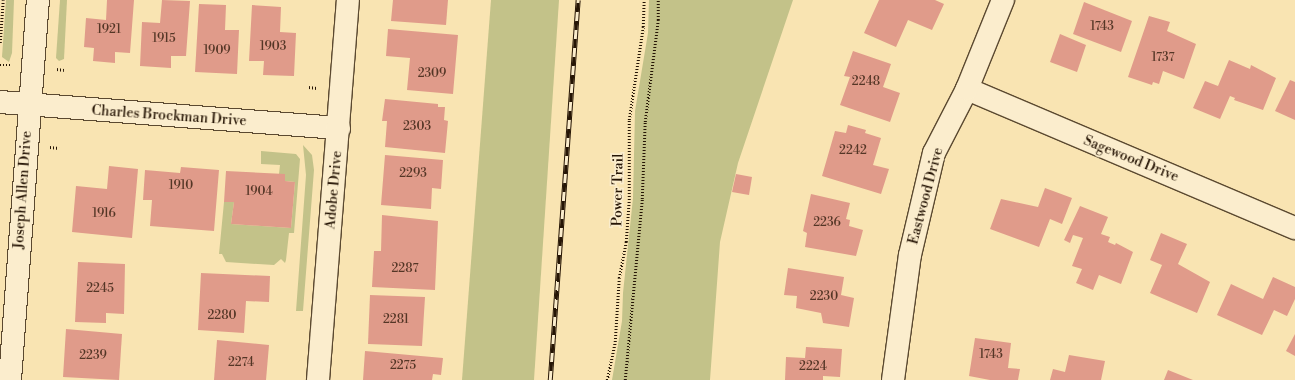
<!DOCTYPE html>
<html>
<head>
<meta charset="utf-8">
<style>
	body { margin:0 }
	#map { position:relative; width:1295px; height:380px; overflow:hidden; background:#f9e4b2; font-family:"Libre Bodoni",serif }
	div>[style] { position:absolute }
	.green>* { inset:0; background:#c3c289 }
	.building>* { inset:0; background:#e09b8a }
	.path>* { height:2.5px; margin-top:-1.25px; transform-origin:0; background:repeating-linear-gradient(90deg,#261505 0 1px,transparent 0 3px) }
	.roads { filter:drop-shadow(1px 0 #5b4930) drop-shadow(-1px 0 #5b4930) drop-shadow(0 1px #5b4930) drop-shadow(0 -1px #5b4930) }
	.minor>* { height:22px; margin:-11px; padding:0 11px; transform-origin:11px; border-radius:11px; background:#fbedcd }
	.rail>* { height:4.5px; margin-top:-2.25px; transform-origin:0; background:repeating-linear-gradient(90deg,#fbedcd 0 9px,#261505 0 18px); box-sizing:border-box; border-block:1px solid #261505 }
	span { translate:-50% -50%; white-space:nowrap; text-align:center; line-height:1.15; -webkit-text-stroke:3.5px #fbedcd; paint-order:stroke }
	.number-label { font-size:12px; color:#543626 }
	.number-label span { -webkit-text-stroke-width:0 }
	.street-label { font-size:14px; color:#261505 }
</style>
</head>
<body>
<div id="map">
	<div class="green">
		<i style="clip-path:polygon(6px 0,14px 0,12px 53px,9px 62px,2px 57px)"></i>
		<i style="clip-path:polygon(60px 0,67px 0,64px 59px,59px 61px,56px 58px)"></i>
		<i style="clip-path:polygon(491px 0,559px 0,534px 380px,462px 380px)"></i>
		<i style="clip-path:polygon(649px 0,793px 0,738px 163px,720px 242px,710px 380px,612px 380px,622px 321px,623px 293px,633px 198px,635px 111px,648px 33px)"></i>
		<i style="clip-path:polygon(303px 145px,312px 155px,314px 170px,303px 311px,296px 311px,306px 175px)"></i>
		<i style="clip-path:polygon(261px 151px,296px 154px,300px 159px,294px 233px,289px 233px,286px 260px,285px 263px,281px 259px,274px 265px,226px 262px,222px 254px,219px 254px,224px 202px,234px 202px,231px 224px,291px 228px,295px 182px,285px 181px,285px 174px,279px 174px,280px 165px,261px 164px)"></i>
	</div>
	<div class="building">
		<i style="clip-path:polygon(107px 0,134px 0,130px 53px,115px 52px,115px 63px,93px 61px,94px 48px,84px 47px,86px 18px,106px 20px)"></i>
		<i style="clip-path:polygon(162px 0,190px 1px,186px 56px,171px 56px,171px 68px,140px 66px,142px 22px,160px 23px)"></i>
		<i style="clip-path:polygon(393px 0,448px 0,446px 25px,391px 21px)"></i>
		<i style="clip-path:polygon(879px 0,935px 0,944px 4px,932px 30px,908px 20px,896px 47px,864px 33px)"></i>
		<i style="clip-path:polygon(1084px 2px,1132px 21px,1121px 52px,1073px 34px)"></i>
		<i style="clip-path:polygon(199px 4px,226px 5px,225px 30px,239px 30px,237px 74px,195px 72px)"></i>
		<i style="clip-path:polygon(252px 5px,281px 7px,280px 32px,296px 33px,294px 76px,263px 75px,264px 61px,249px 61px)"></i>
		<i style="clip-path:polygon(1149px 16px,1170px 22px,1167px 31px,1196px 44px,1184px 79px,1163px 71px,1159px 84px,1153px 82px,1152px 85px,1128px 77px)"></i>
		<i style="clip-path:polygon(388px 29px,458px 35px,453px 94px,407px 90px,410px 58px,386px 56px)"></i>
		<i style="clip-path:polygon(1060px 34px,1086px 45px,1077px 72px,1050px 62px)"></i>
		<i style="clip-path:polygon(853px 51px,891px 64px,883px 87px,900px 93px,890px 122px,840px 105px,850px 77px,844px 76px)"></i>
		<i style="clip-path:polygon(1229px 60px,1250px 69px,1251px 65px,1276px 78px,1263px 110px,1234px 100px,1235px 98px,1230px 96px,1220px 119px,1193px 108px,1205px 81px,1218px 86px)"></i>
		<i style="clip-path:polygon(1290px 80px,1295px 82px,1295px 120px,1275px 111px)"></i>
		<i style="clip-path:polygon(385px 99px,438px 104px,438px 107px,445px 107px,444px 120px,448px 121px,445px 153px,385px 147px,387px 121px,382px 121px)"></i>
		<i style="clip-path:polygon(848px 125px,866px 130px,865px 133px,881px 138px,873px 165px,889px 169px,881px 194px,822px 176px,835px 131px,846px 133px)"></i>
		<i style="clip-path:polygon(385px 155px,443px 160px,441px 189px,432px 188px,431px 209px,381px 205px)"></i>
		<i style="clip-path:polygon(109px 166px,138px 169px,132px 238px,72px 232px,76px 186px,107px 189px)"></i>
		<i style="clip-path:polygon(181px 167px,219px 170px,214px 231px,150px 226px,152px 200px,143px 200px,145px 170px,180px 173px)"></i>
		<i style="clip-path:polygon(226px 171px,285px 174px,285px 181px,295px 182px,291px 228px,231px 224px,234px 202px,224px 202px)"></i>
		<i style="clip-path:polygon(736px 174px,752px 177px,749px 195px,732px 192px)"></i>
		<i style="clip-path:polygon(1045px 188px,1072px 198px,1062px 224px,1050px 219px,1039px 247px,990px 229px,1001px 199px,1038px 207px)"></i>
		<i style="clip-path:polygon(811px 194px,850px 203px,846px 219px,850px 220px,849px 226px,863px 230px,856px 256px,805px 247px,807px 233px,803px 231px)"></i>
		<i style="clip-path:polygon(1080px 206px,1108px 217px,1101px 234px,1110px 237px,1108px 242px,1115px 245px,1116px 243px,1133px 252px,1121px 284px,1099px 275px,1093px 290px,1076px 283px,1082px 269px,1072px 266px,1083px 238px,1073px 235px,1070px 243px,1064px 240px)"></i>
		<i style="clip-path:polygon(382px 215px,438px 221px,435px 290px,372px 287px,374px 251px,381px 251px)"></i>
		<i style="clip-path:polygon(1161px 233px,1187px 244px,1178px 264px,1210px 282px,1197px 313px,1150px 293px,1162px 265px,1150px 260px)"></i>
		<i style="clip-path:polygon(78px 262px,125px 264px,124px 314px,106px 313px,106px 323px,75px 322px)"></i>
		<i style="clip-path:polygon(788px 268px,844px 277px,841px 295px,854px 298px,849px 327px,823px 323px,821px 313px,796px 308px,797px 296px,784px 295px)"></i>
		<i style="clip-path:polygon(201px 273px,270px 276px,269px 302px,246px 301px,244px 333px,198px 330px)"></i>
		<i style="clip-path:polygon(1273px 277px,1295px 287px,1295px 299px,1287px 316px,1274px 310px,1262px 335px,1217px 315px,1231px 284px,1263px 299px)"></i>
		<i style="clip-path:polygon(370px 295px,425px 297px,422px 346px,368px 344px)"></i>
		<i style="clip-path:polygon(66px 329px,122px 334px,119px 380px,63px 377px)"></i>
		<i style="clip-path:polygon(1295px 334px,1295px 356px,1286px 351px)"></i>
		<i style="clip-path:polygon(975px 338px,1011px 343px,1008px 368px,1020px 369px,1018px 380px,990px 380px,969px 376px)"></i>
		<i style="clip-path:polygon(217px 340px,269px 345px,266px 380px,214px 380px)"></i>
		<i style="clip-path:polygon(806px 347px,842px 349px,840px 377px,823px 376px,823px 380px,785px 380px,786px 357px,805px 358px)"></i>
		<i style="clip-path:polygon(365px 351px,443px 358px,441px 375px,433px 374px,432px 380px,363px 380px)"></i>
		<i style="clip-path:polygon(1069px 355px,1105px 361px,1101px 380px,1050px 380px,1053px 369px,1065px 372px)"></i>
		<i style="clip-path:polygon(1168px 370px,1193px 380px,1164px 380px)"></i>
	</div>
	<div class="path">
		<i style="left:0;top:43px;width:43px;rotate:-86deg"></i>
		<i style="left:0;top:65px;width:10px"></i>
		<i style="left:57px;top:69px;width:7px;rotate:8deg"></i>
		<i style="left:309px;top:87px;width:8px;rotate:7deg"></i>
		<i style="left:50px;top:147px;width:9px;rotate:6deg"></i>
		<i style="left:607px;top:380px;width:39px;rotate:-78deg"></i>
		<i style="left:615px;top:342px;width:64px;rotate:-86.4deg"></i>
		<i style="left:619px;top:278px;width:37px;rotate:-79deg"></i>
		<i style="left:626px;top:242px;width:42px;rotate:-85.9deg"></i>
		<i style="left:629px;top:200px;width:80px;rotate:-90deg"></i>
		<i style="left:629px;top:120px;width:94px;rotate:-81.4deg"></i>
		<i style="left:643px;top:27px;width:27px;rotate:-88deg"></i>
		<i style="left:625px;top:380px;width:182px;rotate:-84.6deg"></i>
		<i style="left:642px;top:199px;width:77px;rotate:-87.8deg"></i>
		<i style="left:645px;top:122px;width:103px;rotate:-82.7deg"></i>
		<i style="left:658px;top:20px;width:20px;rotate:-90deg"></i>
	</div>
	<div class="roads">
		<div class="minor">
			<i style="left:967px;top:89px;width:356px;rotate:23deg"></i>
			<i style="left:0;top:102px;width:340px;rotate:4.4deg"></i>
			<i style="left:10px;top:380px;width:381px;rotate:-85.8deg"></i>
			<i style="left:318px;top:380px;width:381px;rotate:-85.5deg"></i>
			<i style="left:893px;top:380px;width:126px;rotate:-82.3deg"></i>
			<i style="left:910px;top:255px;width:105px;rotate:-76.8deg"></i>
			<i style="left:934px;top:153px;width:72px;rotate:-62.7deg"></i>
			<i style="left:967px;top:89px;width:96px;rotate:-68deg"></i>
		</div>
	</div>
	<div class="rail">
		<i style="left:550px;top:380px;width:381px;rotate:-85.8deg"></i>
	</div>
	<div class="number-label">
		<span style="left:1102px;top:27px">1743</span>
		<span style="left:109px;top:30px">1921</span>
		<span style="left:164px;top:39px">1915</span>
		<span style="left:273px;top:47px">1903</span>
		<span style="left:217px;top:51px">1909</span>
		<span style="left:1163px;top:58px">1737</span>
		<span style="left:432px;top:74px">2309</span>
		<span style="left:866px;top:82px">2248</span>
		<span style="left:417px;top:127px">2303</span>
		<span style="left:853px;top:151px">2242</span>
		<span style="left:413px;top:174px">2293</span>
		<span style="left:181px;top:186px">1910</span>
		<span style="left:259px;top:192px">1904</span>
		<span style="left:104px;top:214px">1916</span>
		<span style="left:827px;top:223px">2236</span>
		<span style="left:405px;top:269px">2287</span>
		<span style="left:100px;top:289px">2245</span>
		<span style="left:824px;top:297px">2230</span>
		<span style="left:222px;top:316px">2280</span>
		<span style="left:396px;top:320px">2281</span>
		<span style="left:991px;top:355px">1743</span>
		<span style="left:93px;top:356px">2239</span>
		<span style="left:241px;top:363px">2274</span>
		<span style="left:403px;top:366px">2275</span>
		<span style="left:813px;top:367px">2224</span>
	</div>
	<div class="street-label">
		<span style="left:169px;top:116px;rotate:4deg">Charles Brockman Drive</span>
		<span style="left:1131px;top:159px;rotate:22deg">Sagewood Drive</span>
		<span style="left:23px;top:190px;rotate:-86deg">Joseph Allen Drive</span>
		<span style="left:334px;top:190px;rotate:-85deg">Adobe Drive</span>
		<span style="left:618px;top:190px;rotate:-89deg">Power Trail</span>
		<span style="left:926px;top:196px;rotate:-75deg">Eastwood Drive</span>
	</div>
</div>
</body>
</html>
